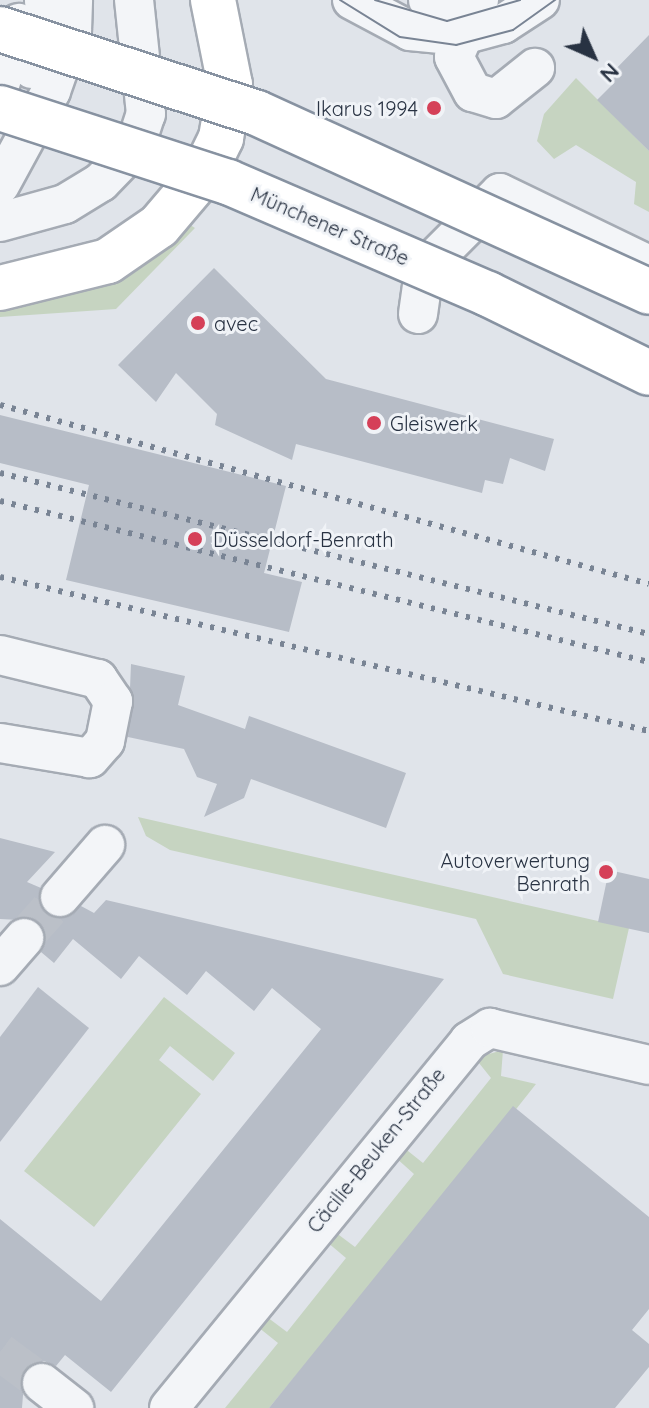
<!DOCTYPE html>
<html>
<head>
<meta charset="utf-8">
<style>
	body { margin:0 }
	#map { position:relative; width:649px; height:1408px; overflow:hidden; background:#e0e4ea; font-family:Quicksand,sans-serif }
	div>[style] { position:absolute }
	.green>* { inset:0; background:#c6d4c1 }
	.building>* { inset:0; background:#b7bdc7 }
	.minor-tunnel>* { height:38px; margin-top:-19px; transform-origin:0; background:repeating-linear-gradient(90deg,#bbc0c8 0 38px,transparent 0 57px) }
	.roads { filter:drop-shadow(2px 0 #a5abb4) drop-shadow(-2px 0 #a5abb4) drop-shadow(0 2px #a5abb4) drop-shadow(0 -2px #a5abb4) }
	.minor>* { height:38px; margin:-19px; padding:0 19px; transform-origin:19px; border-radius:19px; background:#f3f5f8 }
	.highway>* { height:44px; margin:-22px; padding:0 22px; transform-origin:22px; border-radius:22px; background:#fff }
	.tram>* { height:2px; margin:-1px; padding:0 1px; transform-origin:1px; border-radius:1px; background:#798494 }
	.rail>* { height:6px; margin-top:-3px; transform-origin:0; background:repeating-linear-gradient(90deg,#798494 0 4px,transparent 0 12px) }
	.bridges { filter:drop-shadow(2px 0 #8792a1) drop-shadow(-2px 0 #8792a1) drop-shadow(0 2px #8792a1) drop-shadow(0 -2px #8792a1) }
	.highway-bridge>* { height:44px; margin:-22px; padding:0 22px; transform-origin:22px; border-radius:22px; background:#fff }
	.dots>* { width:22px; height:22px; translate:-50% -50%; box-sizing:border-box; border:4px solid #f0f3f7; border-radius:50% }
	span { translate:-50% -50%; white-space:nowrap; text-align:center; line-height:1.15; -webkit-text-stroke:6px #f0f3f7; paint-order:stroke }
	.poi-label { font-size:20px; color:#283242 }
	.right { translate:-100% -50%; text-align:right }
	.left { translate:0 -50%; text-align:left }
	.street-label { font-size:20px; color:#283242 }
	.north { position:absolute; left:553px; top:16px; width:80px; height:80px; -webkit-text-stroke:6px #f0f3f7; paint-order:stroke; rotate:135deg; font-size:22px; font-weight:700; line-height:32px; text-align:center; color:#283242 }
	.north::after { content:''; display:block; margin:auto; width:28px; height:36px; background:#283242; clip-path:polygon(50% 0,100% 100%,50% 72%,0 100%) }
</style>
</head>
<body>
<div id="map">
	<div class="green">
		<i style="clip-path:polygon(576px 78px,649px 151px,649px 212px,634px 204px,636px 182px,576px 145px,554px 159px,537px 141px,544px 114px)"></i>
		<i style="clip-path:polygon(181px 219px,195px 228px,116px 309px,0 317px,0 297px)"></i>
		<i style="clip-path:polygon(138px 817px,629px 928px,613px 999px,503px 974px,476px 919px,170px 850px,146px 836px)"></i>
		<i style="clip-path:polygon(164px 997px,235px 1053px,213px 1081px,170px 1046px,159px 1060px,201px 1094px,94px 1227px,24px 1171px)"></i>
		<i style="clip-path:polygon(503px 1050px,501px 1076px,536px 1084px,517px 1108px,269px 1408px,225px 1408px,278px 1343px,258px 1327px,267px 1317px,287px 1332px,346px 1258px,327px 1242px,335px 1232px,355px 1247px,414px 1174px,395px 1157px,403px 1147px,423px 1163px,491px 1078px,475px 1058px)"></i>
	</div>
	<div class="building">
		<i style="clip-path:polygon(649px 35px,649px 151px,597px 100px,614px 83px,608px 77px)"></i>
		<i style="clip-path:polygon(214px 268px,326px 379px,554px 439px,545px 471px,510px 458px,503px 484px,485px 480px,482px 493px,296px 444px,292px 460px,215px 425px,217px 414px,176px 373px,156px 402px,118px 365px)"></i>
		<i style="clip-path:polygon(0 415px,286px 486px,264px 573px,302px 582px,289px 632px,66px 580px,89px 485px,0 463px)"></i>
		<i style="clip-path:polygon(131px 664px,185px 676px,178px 705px,245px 729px,249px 716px,406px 773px,386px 828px,251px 779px,244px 798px,204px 817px,217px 784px,197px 777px,184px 749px,128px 737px)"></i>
		<i style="clip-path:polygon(0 838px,55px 852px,27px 882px,41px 888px,40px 905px,55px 918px,81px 906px,94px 913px,106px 900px,444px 979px,111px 1392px,65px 1355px,56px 1366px,44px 1361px,25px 1369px,22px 1408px,0 1408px,0 1219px,101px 1301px,321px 1029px,272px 988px,254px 1011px,206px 971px,187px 995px,139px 956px,121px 979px,73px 939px,54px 963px,41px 952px,45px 931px,38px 921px,0 919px)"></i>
		<i style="clip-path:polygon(609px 870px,649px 879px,649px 933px,598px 922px)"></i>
		<i style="clip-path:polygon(38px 987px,89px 1028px,0 1142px,0 1037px)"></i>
		<i style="clip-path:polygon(513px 1106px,649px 1217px,649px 1309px,632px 1330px,649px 1344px,649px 1367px,615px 1408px,269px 1408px)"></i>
	</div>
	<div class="minor-tunnel">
		<i style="left:24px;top:938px;width:55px;rotate:-48.7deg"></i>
		<i style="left:0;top:1352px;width:52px;rotate:36.4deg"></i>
	</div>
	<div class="roads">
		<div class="minor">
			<i style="left:352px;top:0;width:66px;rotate:28.1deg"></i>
			<i style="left:410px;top:31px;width:49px;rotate:5.8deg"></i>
			<i style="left:459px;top:36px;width:46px;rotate:-15.3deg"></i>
			<i style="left:503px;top:24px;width:44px;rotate:-33deg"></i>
			<i style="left:428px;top:0;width:42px"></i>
			<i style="left:479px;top:0;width:62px;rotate:113.7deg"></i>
			<i style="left:454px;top:57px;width:40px;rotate:62deg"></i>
			<i style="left:473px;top:92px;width:24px;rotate:17deg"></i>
			<i style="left:496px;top:99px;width:50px;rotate:-38.5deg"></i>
			<i style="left:32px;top:69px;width:51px;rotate:-73deg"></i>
			<i style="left:47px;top:20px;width:20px;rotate:-99deg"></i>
			<i style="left:0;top:85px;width:65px;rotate:-73deg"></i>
			<i style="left:0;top:185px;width:107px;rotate:-61.5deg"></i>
			<i style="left:51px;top:91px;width:64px;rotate:-70.7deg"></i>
			<i style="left:72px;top:31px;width:31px;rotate:-88deg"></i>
			<i style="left:0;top:222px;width:67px;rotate:-15.5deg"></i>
			<i style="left:65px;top:204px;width:42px;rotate:-31.4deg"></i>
			<i style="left:101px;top:182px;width:49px;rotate:-45.8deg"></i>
			<i style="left:135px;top:147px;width:35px;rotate:-72deg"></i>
			<i style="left:146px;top:114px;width:115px;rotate:-96deg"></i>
			<i style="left:418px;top:314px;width:30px;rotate:-82deg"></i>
			<i style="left:422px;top:284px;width:34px;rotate:-60deg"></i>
			<i style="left:439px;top:254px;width:86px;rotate:-45deg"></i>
			<i style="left:500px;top:193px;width:165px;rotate:25.8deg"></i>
			<i style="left:0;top:655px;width:101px;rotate:13.8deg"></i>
			<i style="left:98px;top:679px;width:27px;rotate:56deg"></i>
			<i style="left:113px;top:701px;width:41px;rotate:101.3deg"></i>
			<i style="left:105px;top:741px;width:23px;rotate:131deg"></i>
			<i style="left:90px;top:758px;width:91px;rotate:-170.5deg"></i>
			<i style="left:60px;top:897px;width:69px;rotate:-49.1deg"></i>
			<i style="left:0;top:966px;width:37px;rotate:-49deg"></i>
			<i style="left:42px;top:1383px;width:41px;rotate:38deg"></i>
			<i style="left:169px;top:1408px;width:474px;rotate:-50.7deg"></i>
			<i style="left:469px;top:1041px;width:25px;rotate:-32deg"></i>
			<i style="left:490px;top:1028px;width:163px;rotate:13.1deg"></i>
		</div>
		<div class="highway">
			<i style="left:0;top:288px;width:111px;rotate:-14deg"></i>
			<i style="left:108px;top:261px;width:62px;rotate:-34.5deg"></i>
			<i style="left:159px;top:226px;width:70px;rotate:-49.7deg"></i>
			<i style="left:204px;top:173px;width:39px;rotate:-64deg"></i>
			<i style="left:221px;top:138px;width:54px;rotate:-80.4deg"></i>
			<i style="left:230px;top:85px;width:87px;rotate:-101.3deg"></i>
		</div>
	</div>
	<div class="tram">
		<i style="left:340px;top:0;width:70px;rotate:31.7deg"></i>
		<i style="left:400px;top:37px;width:57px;rotate:8.1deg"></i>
		<i style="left:456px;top:45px;width:59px;rotate:-14.7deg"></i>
		<i style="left:513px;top:30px;width:52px;rotate:-35.5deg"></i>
		<i style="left:375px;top:0;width:75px;rotate:16.3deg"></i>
		<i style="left:447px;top:21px;width:76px;rotate:-16deg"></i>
	</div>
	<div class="rail">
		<i style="left:0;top:405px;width:673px;rotate:15.42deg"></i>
		<i style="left:0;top:473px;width:669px;rotate:13.93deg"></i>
		<i style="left:0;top:501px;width:669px;rotate:13.93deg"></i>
		<i style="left:0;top:577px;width:667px;rotate:13.35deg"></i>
	</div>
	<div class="bridges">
		<div class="highway-bridge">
			<i style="left:0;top:29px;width:270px;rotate:18.1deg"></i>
			<i style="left:257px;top:113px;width:431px;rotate:24.5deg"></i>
			<i style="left:0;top:108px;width:240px;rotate:18deg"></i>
			<i style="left:228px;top:182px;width:283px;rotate:23.3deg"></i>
			<i style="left:488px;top:294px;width:179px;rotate:26.1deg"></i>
		</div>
	</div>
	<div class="dots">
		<i style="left:434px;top:108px;background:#d54058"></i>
		<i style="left:198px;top:323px;background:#d54058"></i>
		<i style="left:374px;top:423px;background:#d54058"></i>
		<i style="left:195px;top:539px;background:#d54058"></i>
		<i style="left:606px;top:872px;background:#d54058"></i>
	</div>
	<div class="poi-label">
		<span class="right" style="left:418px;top:108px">Ikarus 1994</span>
		<span class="left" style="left:214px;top:323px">avec</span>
		<span class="left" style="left:390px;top:423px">Gleiswerk</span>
		<span class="left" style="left:213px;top:539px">Düsseldorf-Benrath</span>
		<span class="right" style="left:590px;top:872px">Autoverwertung<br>Benrath</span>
	</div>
	<div class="street-label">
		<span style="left:330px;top:226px;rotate:23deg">Münchener Straße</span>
		<span style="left:376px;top:1150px;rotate:-51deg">Cäcilie-Beuken-Straße</span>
	</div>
	<div class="north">N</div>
</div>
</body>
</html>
